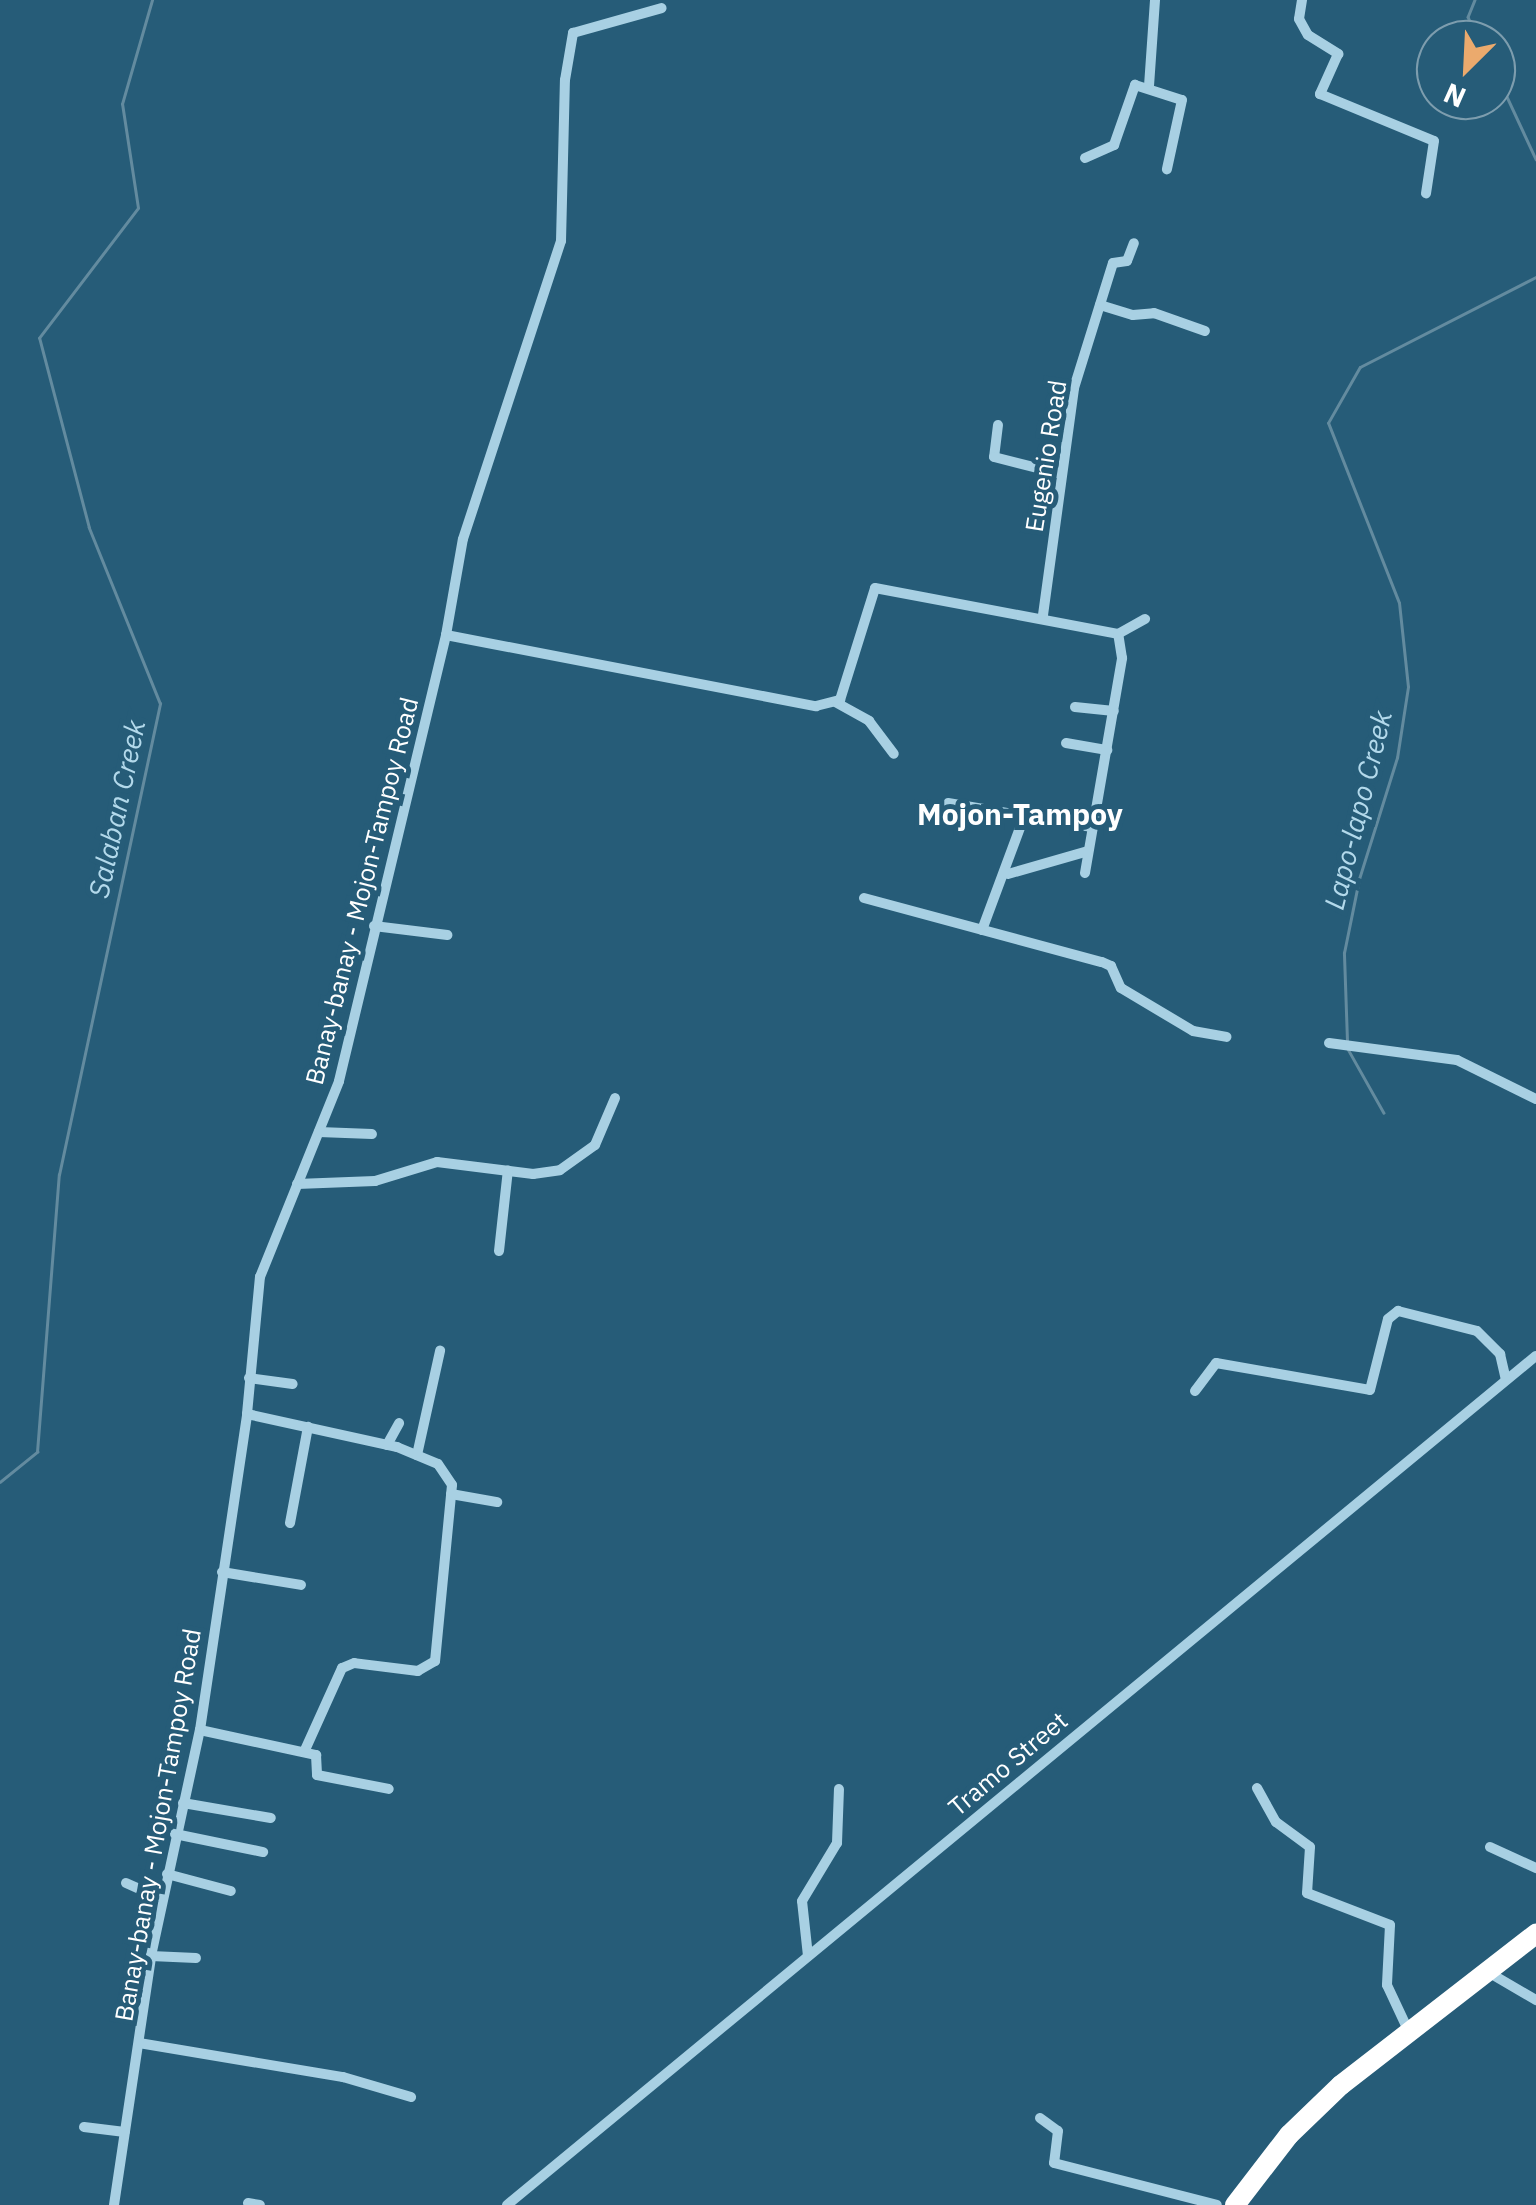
<!DOCTYPE html>
<html>
<head>
<meta charset="utf-8">
<style>
	body { margin:0 }
	#map { position:relative; width:1536px; height:2205px; overflow:hidden; background:#265c78; font-family:"IBM Plex Sans",sans-serif }
	div>[style] { position:absolute }
	.stream>* { height:2.5px; margin:-1.25px; padding:0 1.25px; transform-origin:1.25px; border-radius:1.25px; background:#638b9f }
	.street>* { height:10px; margin:-5px; padding:0 5px; transform-origin:5px; border-radius:5px; background:#a8d0e3 }
	.highway>* { height:20px; margin:-10px; padding:0 10px; transform-origin:10px; border-radius:10px; background:#fff }
	span { translate:-50% -50%; white-space:nowrap; text-align:center; line-height:1.15; -webkit-text-stroke:10px #265c78; paint-order:stroke }
	.street-label { font-size:25px; color:#fff }
	.water-label { font-size:28px; color:#b3d9eb; font-style:italic }
	.quarter-label { font-size:30px; color:#fff; font-weight:700 }
	.north { position:absolute; left:1416px; top:20px; width:100px; height:100px; box-sizing:border-box; background:#265c78; border:2px solid #7d9dae; border-radius:50%; rotate:204deg; font-size:28px; font-weight:700; line-height:40px; text-align:center; color:#fff }
	.north::after { content:''; display:block; margin:auto; width:35px; height:45px; background:#ebaa6d; clip-path:polygon(50% 0,100% 100%,50% 72%,0 100%) }
</style>
</head>
<body>
<div id="map">
	<div class="stream">
		<i style="left:1475px;top:0;width:18px;rotate:112deg"></i>
		<i style="left:1468px;top:17px;width:25px;rotate:64deg"></i>
		<i style="left:1496px;top:73px;width:95px;rotate:65.1deg"></i>
		<i style="left:1347px;top:1041px;width:88px;rotate:-92deg"></i>
		<i style="left:1344px;top:953px;width:76px;rotate:-78.5deg"></i>
		<i style="left:1359px;top:879px;width:127px;rotate:-72.6deg"></i>
		<i style="left:1397px;top:758px;width:72px;rotate:-81.2deg"></i>
		<i style="left:1408px;top:687px;width:84px;rotate:-96.1deg"></i>
		<i style="left:1399px;top:603px;width:193px;rotate:-111.5deg"></i>
		<i style="left:1328px;top:423px;width:64px;rotate:-60.3deg"></i>
		<i style="left:1360px;top:367px;width:198px;rotate:-27.1deg"></i>
		<i style="left:1348px;top:1049px;width:73px;rotate:60.6deg"></i>
		<i style="left:0;top:1482px;width:48px;rotate:-39deg"></i>
		<i style="left:37px;top:1452px;width:278px;rotate:-85.5deg"></i>
		<i style="left:59px;top:1175px;width:482px;rotate:-77.9deg"></i>
		<i style="left:160px;top:704px;width:190px;rotate:-112deg"></i>
		<i style="left:89px;top:528px;width:196px;rotate:-104.7deg"></i>
		<i style="left:39px;top:338px;width:163px;rotate:-52.7deg"></i>
		<i style="left:138px;top:208px;width:105px;rotate:-98.7deg"></i>
		<i style="left:122px;top:104px;width:108px;rotate:-73.9deg"></i>
	</div>
	<div class="street">
		<i style="left:1302px;top:0;width:19px;rotate:99deg"></i>
		<i style="left:1299px;top:19px;width:18px;rotate:61deg"></i>
		<i style="left:1308px;top:35px;width:36px;rotate:32deg"></i>
		<i style="left:1338px;top:54px;width:44px;rotate:114.2deg"></i>
		<i style="left:1320px;top:94px;width:123px;rotate:22.4deg"></i>
		<i style="left:1434px;top:141px;width:53px;rotate:98.7deg"></i>
		<i style="left:1149px;top:86px;width:86px;rotate:-86deg"></i>
		<i style="left:1085px;top:158px;width:32px;rotate:-24deg"></i>
		<i style="left:1114px;top:145px;width:64px;rotate:-70.7deg"></i>
		<i style="left:1135px;top:85px;width:49px;rotate:17.7deg"></i>
		<i style="left:1182px;top:100px;width:71px;rotate:102.3deg"></i>
		<i style="left:1100px;top:305px;width:34px;rotate:17deg"></i>
		<i style="left:1133px;top:315px;width:21px;rotate:-5deg"></i>
		<i style="left:1154px;top:313px;width:54px;rotate:19.4deg"></i>
		<i style="left:998px;top:425px;width:32px;rotate:97deg"></i>
		<i style="left:994px;top:457px;width:69px;rotate:14.2deg"></i>
		<i style="left:1043px;top:615px;width:229px;rotate:-82.2deg"></i>
		<i style="left:1074px;top:388px;width:131px;rotate:-72.7deg"></i>
		<i style="left:1113px;top:263px;width:14px;rotate:-8deg"></i>
		<i style="left:1127px;top:261px;width:19px;rotate:-69deg"></i>
		<i style="left:446px;top:635px;width:377px;rotate:10.9deg"></i>
		<i style="left:816px;top:706px;width:25px;rotate:-14deg"></i>
		<i style="left:840px;top:700px;width:117px;rotate:-72.6deg"></i>
		<i style="left:875px;top:588px;width:247px;rotate:10.7deg"></i>
		<i style="left:1118px;top:634px;width:31px;rotate:-29deg"></i>
		<i style="left:837px;top:703px;width:37px;rotate:29deg"></i>
		<i style="left:869px;top:721px;width:41px;rotate:52.9deg"></i>
		<i style="left:1075px;top:707px;width:39px;rotate:6deg"></i>
		<i style="left:1066px;top:743px;width:42px;rotate:9.7deg"></i>
		<i style="left:948px;top:803px;width:146px;rotate:9.5deg"></i>
		<i style="left:1085px;top:873px;width:218px;rotate:-80.2deg"></i>
		<i style="left:1122px;top:658px;width:24px;rotate:-99deg"></i>
		<i style="left:1008px;top:874px;width:83px;rotate:-16deg"></i>
		<i style="left:864px;top:898px;width:246px;rotate:15.1deg"></i>
		<i style="left:1102px;top:962px;width:10px;rotate:24deg"></i>
		<i style="left:1111px;top:966px;width:24px;rotate:66deg"></i>
		<i style="left:1121px;top:988px;width:84px;rotate:30.8deg"></i>
		<i style="left:1193px;top:1031px;width:34px;rotate:10deg"></i>
		<i style="left:374px;top:926px;width:74px;rotate:7deg"></i>
		<i style="left:982px;top:930px;width:121px;rotate:-69.6deg"></i>
		<i style="left:1329px;top:1043px;width:129px;rotate:7.6deg"></i>
		<i style="left:1457px;top:1060px;width:88px;rotate:26.3deg"></i>
		<i style="left:319px;top:1132px;width:53px;rotate:2.2deg"></i>
		<i style="left:297px;top:1184px;width:78px;rotate:-2.2deg"></i>
		<i style="left:375px;top:1181px;width:65px;rotate:-17deg"></i>
		<i style="left:437px;top:1162px;width:97px;rotate:7.1deg"></i>
		<i style="left:533px;top:1174px;width:27px;rotate:-8deg"></i>
		<i style="left:560px;top:1170px;width:43px;rotate:-35.5deg"></i>
		<i style="left:595px;top:1145px;width:51px;rotate:-66.9deg"></i>
		<i style="left:499px;top:1251px;width:81px;rotate:-83.7deg"></i>
		<i style="left:249px;top:1378px;width:44px;rotate:7.8deg"></i>
		<i style="left:1195px;top:1391px;width:35px;rotate:-53deg"></i>
		<i style="left:1216px;top:1363px;width:156px;rotate:9.9deg"></i>
		<i style="left:1370px;top:1390px;width:73px;rotate:-75.8deg"></i>
		<i style="left:1388px;top:1319px;width:13px;rotate:-39deg"></i>
		<i style="left:1398px;top:1311px;width:81px;rotate:14.2deg"></i>
		<i style="left:1477px;top:1331px;width:33px;rotate:45deg"></i>
		<i style="left:1500px;top:1354px;width:26px;rotate:77deg"></i>
		<i style="left:247px;top:1414px;width:154px;rotate:12.4deg"></i>
		<i style="left:397px;top:1447px;width:44px;rotate:22.5deg"></i>
		<i style="left:438px;top:1464px;width:25px;rotate:56deg"></i>
		<i style="left:452px;top:1485px;width:177px;rotate:95.5deg"></i>
		<i style="left:435px;top:1661px;width:20px;rotate:150deg"></i>
		<i style="left:418px;top:1671px;width:64px;rotate:-172.9deg"></i>
		<i style="left:354px;top:1663px;width:13px;rotate:157deg"></i>
		<i style="left:342px;top:1668px;width:92px;rotate:114.3deg"></i>
		<i style="left:387px;top:1445px;width:25px;rotate:-61deg"></i>
		<i style="left:417px;top:1455px;width:107px;rotate:-77.5deg"></i>
		<i style="left:451px;top:1494px;width:47px;rotate:9.9deg"></i>
		<i style="left:290px;top:1523px;width:98px;rotate:-79.4deg"></i>
		<i style="left:222px;top:1572px;width:80px;rotate:9.3deg"></i>
		<i style="left:200px;top:1730px;width:119px;rotate:12.2deg"></i>
		<i style="left:316px;top:1755px;width:20px;rotate:87deg"></i>
		<i style="left:317px;top:1775px;width:73px;rotate:11deg"></i>
		<i style="left:1257px;top:1788px;width:39px;rotate:61deg"></i>
		<i style="left:1276px;top:1822px;width:42px;rotate:36.3deg"></i>
		<i style="left:1310px;top:1847px;width:46px;rotate:93.7deg"></i>
		<i style="left:1307px;top:1893px;width:89px;rotate:21.1deg"></i>
		<i style="left:1390px;top:1925px;width:60px;rotate:92.9deg"></i>
		<i style="left:1387px;top:1985px;width:52px;rotate:64.9deg"></i>
		<i style="left:183px;top:1803px;width:89px;rotate:9.7deg"></i>
		<i style="left:175px;top:1834px;width:90px;rotate:11.6deg"></i>
		<i style="left:1490px;top:1847px;width:51px;rotate:24.5deg"></i>
		<i style="left:167px;top:1874px;width:66px;rotate:14.9deg"></i>
		<i style="left:126px;top:1883px;width:39px;rotate:24deg"></i>
		<i style="left:151px;top:1956px;width:45px;rotate:2.5deg"></i>
		<i style="left:808px;top:1956px;width:55px;rotate:-96.2deg"></i>
		<i style="left:802px;top:1901px;width:68px;rotate:-58.9deg"></i>
		<i style="left:837px;top:1843px;width:54px;rotate:-87.9deg"></i>
		<i style="left:1488px;top:1972px;width:56px;rotate:30.3deg"></i>
		<i style="left:139px;top:2043px;width:207px;rotate:9.5deg"></i>
		<i style="left:343px;top:2077px;width:71px;rotate:16.4deg"></i>
		<i style="left:1040px;top:2118px;width:22px;rotate:36deg"></i>
		<i style="left:1058px;top:2131px;width:32px;rotate:97deg"></i>
		<i style="left:1054px;top:2163px;width:168px;rotate:14.4deg"></i>
		<i style="left:84px;top:2127px;width:41px;rotate:7deg"></i>
		<i style="left:248px;top:2203px;width:12px;rotate:9deg"></i>
		<i style="left:114px;top:2205px;width:252px;rotate:-81.5deg"></i>
		<i style="left:151px;top:1956px;width:231px;rotate:-77.8deg"></i>
		<i style="left:200px;top:1730px;width:319px;rotate:-81.5deg"></i>
		<i style="left:247px;top:1414px;width:138px;rotate:-84.6deg"></i>
		<i style="left:260px;top:1277px;width:211px;rotate:-68deg"></i>
		<i style="left:339px;top:1081px;width:459px;rotate:-76.5deg"></i>
		<i style="left:446px;top:635px;width:97px;rotate:-80deg"></i>
		<i style="left:463px;top:539px;width:314px;rotate:-71.8deg"></i>
		<i style="left:561px;top:241px;width:161px;rotate:-88.6deg"></i>
		<i style="left:565px;top:80px;width:48px;rotate:-80.3deg"></i>
		<i style="left:573px;top:33px;width:92px;rotate:-15.7deg"></i>
		<i style="left:507px;top:2205px;width:1334px;rotate:-39.53deg"></i>
	</div>
	<div class="highway">
		<i style="left:1235px;top:2205px;width:88px;rotate:-52.4deg"></i>
		<i style="left:1289px;top:2135px;width:72px;rotate:-43.9deg"></i>
		<i style="left:1341px;top:2085px;width:247px;rotate:-37.8deg"></i>
	</div>
	<div class="street-label">
		<span style="left:1046px;top:456px;rotate:-81deg">Eugenio Road</span>
		<span style="left:362px;top:891px;rotate:-76deg">Banay-banay - Mojon-Tampoy Road</span>
		<span style="left:1008px;top:1764px;rotate:-40deg">Tramo Street</span>
		<span style="left:158px;top:1825px;rotate:-80deg">Banay-banay - Mojon-Tampoy Road</span>
	</div>
	<div class="water-label">
		<span style="left:117px;top:809px;rotate:-78deg">Salaban Creek</span>
		<span style="left:1358px;top:810px;rotate:-76deg">Lapo-lapo Creek</span>
	</div>
	<div class="quarter-label">
		<span style="left:1020px;top:814px">Mojon-Tampoy</span>
	</div>
	<div class="north">N</div>
</div>
</body>
</html>
